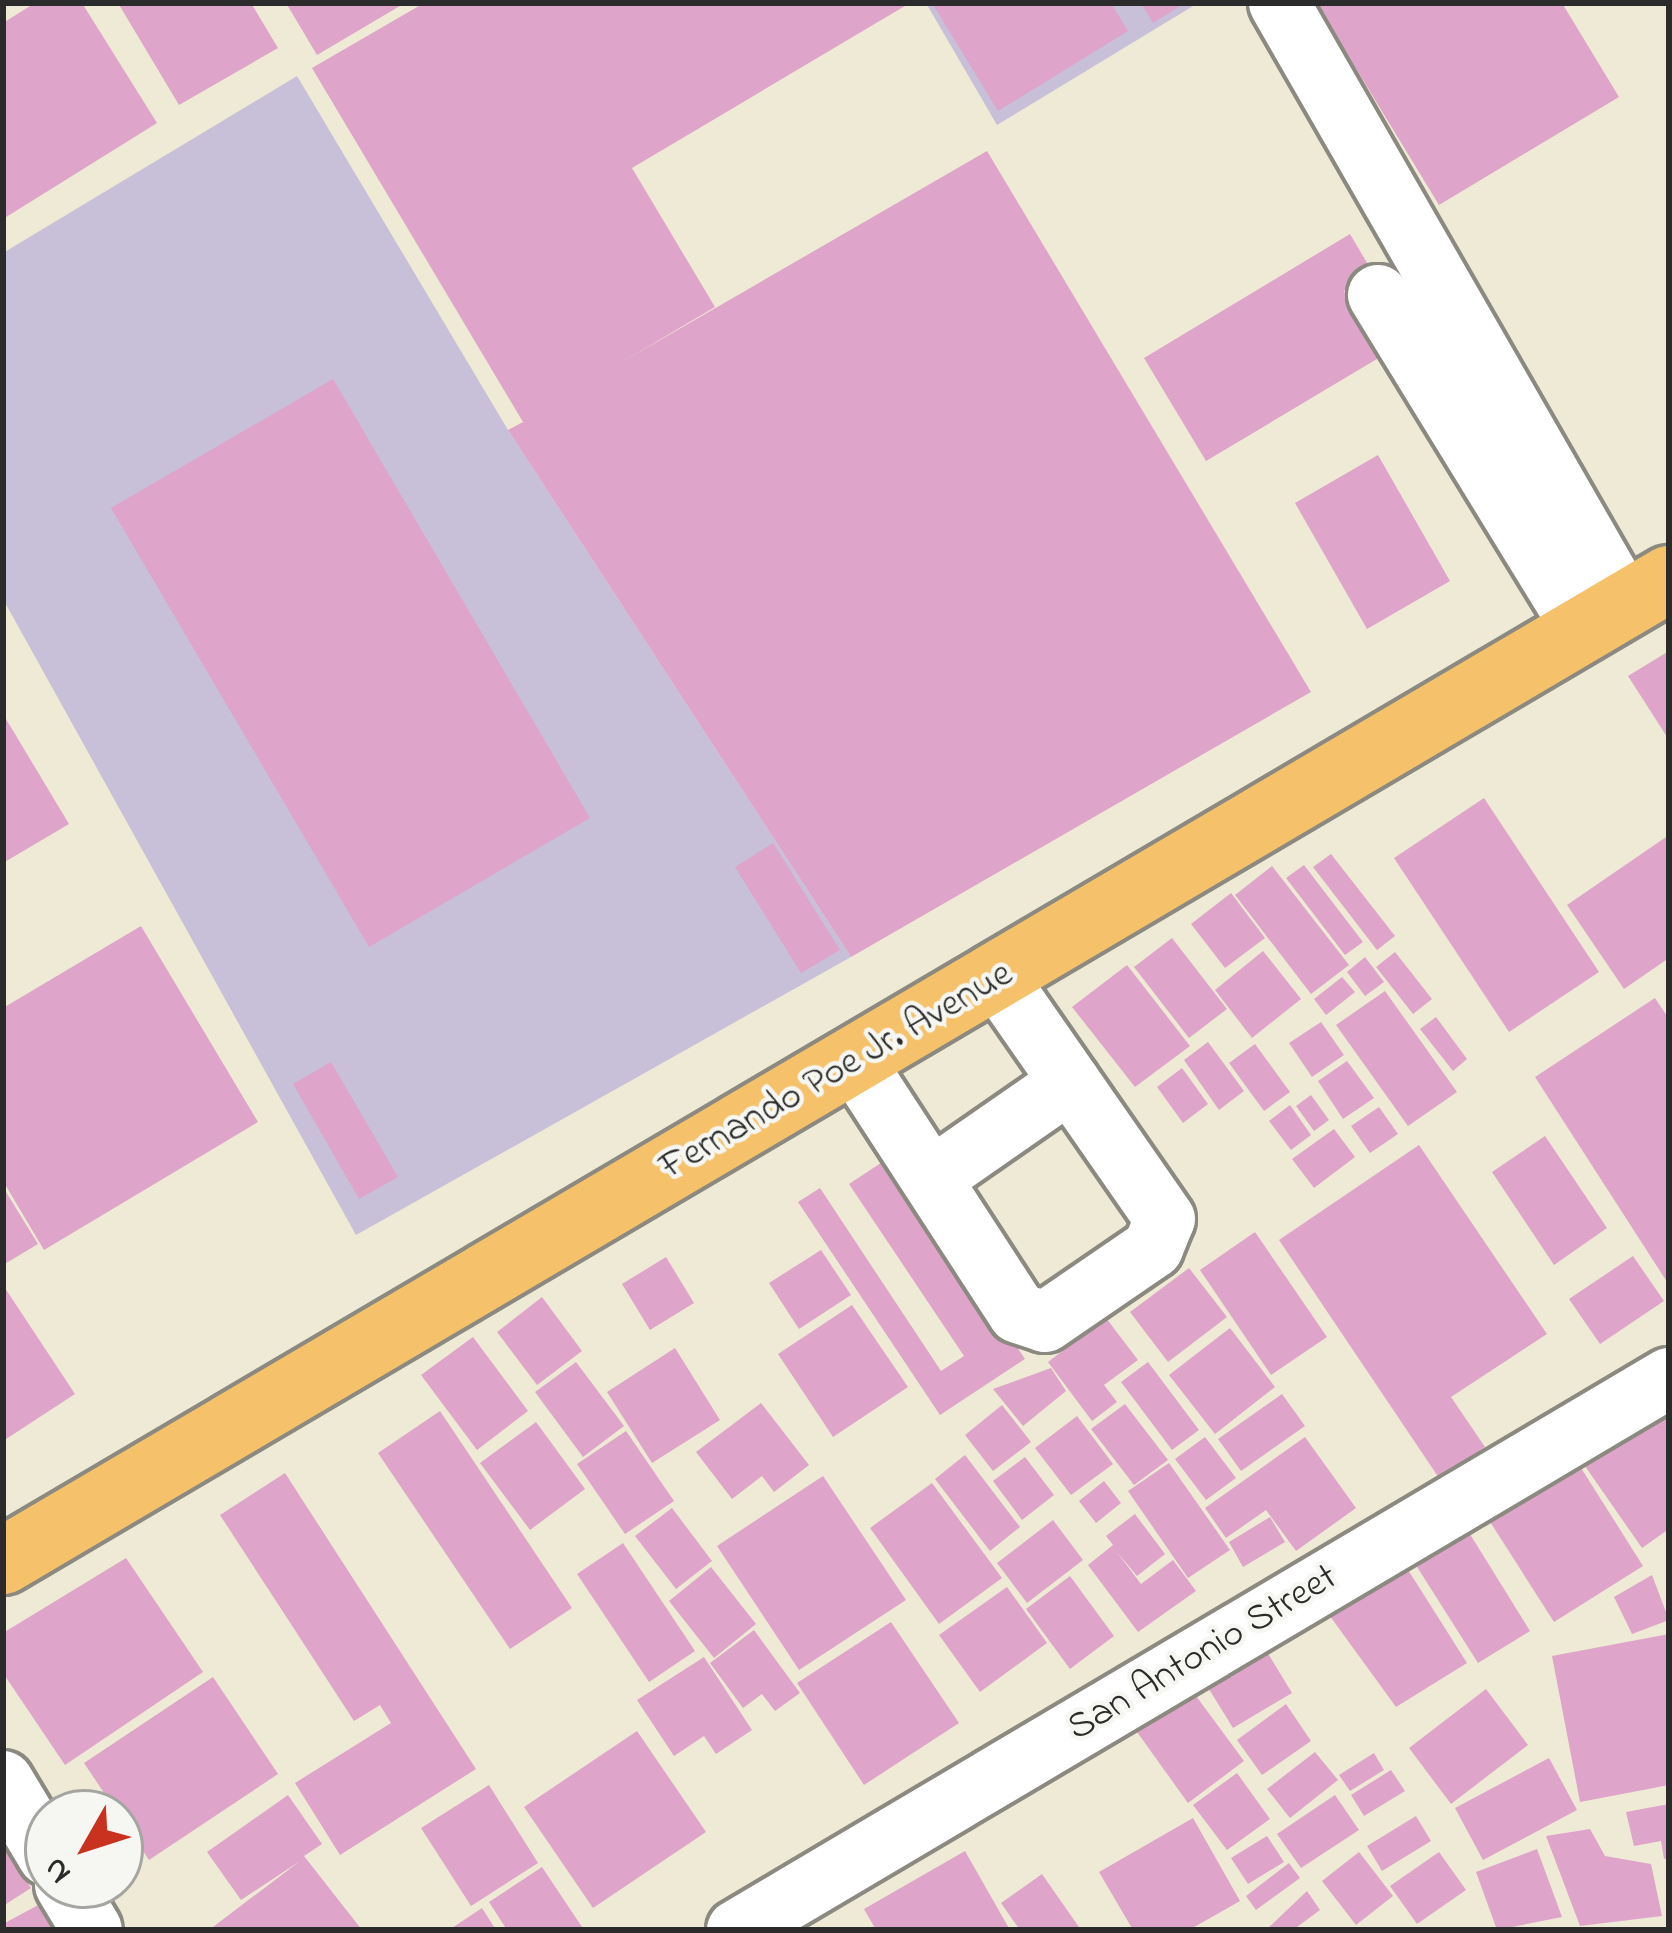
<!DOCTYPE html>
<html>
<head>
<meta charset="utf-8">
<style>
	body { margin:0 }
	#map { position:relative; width:1672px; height:1933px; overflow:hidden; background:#eeead5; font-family:"Indie Flower",sans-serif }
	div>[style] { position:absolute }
	.industrial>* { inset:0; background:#c8bfd8 }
	.building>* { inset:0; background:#dfa4ca }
	.roads { filter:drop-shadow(3px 0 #8c8a80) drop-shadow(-3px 0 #8c8a80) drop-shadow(0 3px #8c8a80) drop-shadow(0 -3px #8c8a80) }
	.minor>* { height:60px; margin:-30px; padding:0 30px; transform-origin:30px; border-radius:30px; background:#fff }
	.major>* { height:66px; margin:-33px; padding:0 33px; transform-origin:33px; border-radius:33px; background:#f6c16b }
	span { translate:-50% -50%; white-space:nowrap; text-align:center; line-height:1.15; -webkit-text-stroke:9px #f6f6f2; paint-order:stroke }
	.street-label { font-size:39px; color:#2b2b2b }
	.frame { position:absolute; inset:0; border:6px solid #2b2b2b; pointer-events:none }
	.north { position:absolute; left:24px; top:1789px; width:120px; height:120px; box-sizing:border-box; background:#f6f6f2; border:3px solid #a5a5a2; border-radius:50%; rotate:231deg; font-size:33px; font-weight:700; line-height:48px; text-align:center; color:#2b2b2b }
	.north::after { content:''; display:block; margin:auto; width:42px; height:54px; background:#c8321e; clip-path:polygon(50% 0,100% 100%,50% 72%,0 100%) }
</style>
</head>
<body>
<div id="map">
	<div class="industrial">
		<i style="clip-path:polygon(926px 3px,1198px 3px,997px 125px)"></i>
		<i style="clip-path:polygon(297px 76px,508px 430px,851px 957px,356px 1235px,3px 599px,3px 253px)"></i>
	</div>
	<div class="building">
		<i style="clip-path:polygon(35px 3px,82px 3px,157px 123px,3px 219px,3px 23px)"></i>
		<i style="clip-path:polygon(118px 3px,251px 3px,278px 48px,179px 105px)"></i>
		<i style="clip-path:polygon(286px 3px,405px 3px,317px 55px)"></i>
		<i style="clip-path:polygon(424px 3px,910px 3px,632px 168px,715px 307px,622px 362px,987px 151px,1311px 692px,851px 957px,508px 430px,523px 422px,312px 68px)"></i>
		<i style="clip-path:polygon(932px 3px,1111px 3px,1128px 31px,998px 111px)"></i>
		<i style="clip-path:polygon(1141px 3px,1185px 3px,1153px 23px)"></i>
		<i style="clip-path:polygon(1316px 3px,1562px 3px,1619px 97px,1439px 205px)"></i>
		<i style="clip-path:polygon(1350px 234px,1373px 273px,1344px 291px,1382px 356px,1206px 461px,1144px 358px)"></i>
		<i style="clip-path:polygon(333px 379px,590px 818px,369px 947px,111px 508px)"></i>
		<i style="clip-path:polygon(1378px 455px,1450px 581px,1367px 629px,1295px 503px)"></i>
		<i style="clip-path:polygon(1669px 651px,1669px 740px,1628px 676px)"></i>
		<i style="clip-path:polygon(3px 714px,69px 824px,3px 863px)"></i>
		<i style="clip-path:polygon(1484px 798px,1599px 972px,1509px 1032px,1394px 858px)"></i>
		<i style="clip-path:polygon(1669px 835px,1669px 958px,1624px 989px,1567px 905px)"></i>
		<i style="clip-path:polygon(773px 843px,840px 950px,801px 973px,735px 867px)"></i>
		<i style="clip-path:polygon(1331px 854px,1395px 936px,1377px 950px,1313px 867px)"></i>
		<i style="clip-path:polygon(1304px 865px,1363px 942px,1345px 955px,1286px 878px)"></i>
		<i style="clip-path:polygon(1272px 866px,1349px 965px,1311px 994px,1235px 895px)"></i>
		<i style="clip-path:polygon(1231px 893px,1265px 938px,1225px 968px,1191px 924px)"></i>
		<i style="clip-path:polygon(141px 926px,258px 1122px,44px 1250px,3px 1181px,3px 1008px)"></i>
		<i style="clip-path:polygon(1172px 938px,1227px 1009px,1189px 1038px,1134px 967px)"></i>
		<i style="clip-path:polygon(1263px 951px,1301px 999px,1252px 1038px,1215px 990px)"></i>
		<i style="clip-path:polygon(1395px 952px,1432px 999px,1413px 1014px,1376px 967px)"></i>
		<i style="clip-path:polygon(1365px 957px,1384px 982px,1365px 996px,1347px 972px)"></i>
		<i style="clip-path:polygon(1127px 965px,1190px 1046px,1135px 1087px,1072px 1007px)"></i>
		<i style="clip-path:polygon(1342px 977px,1355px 992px,1326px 1015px,1314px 999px)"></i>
		<i style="clip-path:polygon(1385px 991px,1457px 1092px,1408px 1126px,1336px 1025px)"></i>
		<i style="clip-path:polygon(1655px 998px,1669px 1019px,1669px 1285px,1535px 1077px)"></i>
		<i style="clip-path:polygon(1436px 1017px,1467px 1059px,1453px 1071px,1420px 1029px)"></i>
		<i style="clip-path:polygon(1321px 1022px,1344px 1055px,1312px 1077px,1289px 1043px)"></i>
		<i style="clip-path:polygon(1208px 1042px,1244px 1091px,1219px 1110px,1184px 1060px)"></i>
		<i style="clip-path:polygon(1255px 1044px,1290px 1092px,1264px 1111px,1229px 1063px)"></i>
		<i style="clip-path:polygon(1347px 1061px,1374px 1098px,1343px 1119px,1318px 1081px)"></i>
		<i style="clip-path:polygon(331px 1062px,398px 1177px,359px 1199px,293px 1084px)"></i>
		<i style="clip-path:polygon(1182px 1068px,1208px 1104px,1183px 1123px,1157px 1087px)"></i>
		<i style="clip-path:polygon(1311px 1095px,1329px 1120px,1314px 1131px,1296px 1106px)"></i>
		<i style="clip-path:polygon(1290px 1105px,1311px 1135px,1291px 1150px,1269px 1121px)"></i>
		<i style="clip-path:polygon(1379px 1107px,1398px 1134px,1370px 1153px,1351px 1126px)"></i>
		<i style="clip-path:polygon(1334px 1129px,1355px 1157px,1314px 1188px,1292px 1159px)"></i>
		<i style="clip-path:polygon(1545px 1136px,1607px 1228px,1554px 1265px,1492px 1172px)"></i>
		<i style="clip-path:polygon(1419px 1145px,1547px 1334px,1451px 1397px,1485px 1447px,1439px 1478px,1279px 1240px)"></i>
		<i style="clip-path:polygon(890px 1157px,1025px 1359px,940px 1415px,798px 1202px,820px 1188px,941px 1371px,964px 1356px,849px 1184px)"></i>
		<i style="clip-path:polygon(3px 1187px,38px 1244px,3px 1265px)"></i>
		<i style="clip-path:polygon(1255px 1232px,1327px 1337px,1271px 1375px,1200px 1270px)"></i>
		<i style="clip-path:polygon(821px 1250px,851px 1295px,799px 1329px,769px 1283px)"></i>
		<i style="clip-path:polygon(1633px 1256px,1664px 1301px,1600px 1344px,1569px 1299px)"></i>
		<i style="clip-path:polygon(666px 1257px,694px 1303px,650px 1330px,622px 1284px)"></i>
		<i style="clip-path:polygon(1189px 1268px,1227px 1317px,1168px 1362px,1130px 1312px)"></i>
		<i style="clip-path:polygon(3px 1285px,75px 1394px,3px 1441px)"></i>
		<i style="clip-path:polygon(542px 1297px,582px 1351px,537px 1385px,497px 1332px)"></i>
		<i style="clip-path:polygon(852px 1305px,908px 1387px,833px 1437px,778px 1354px)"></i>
		<i style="clip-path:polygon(1106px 1318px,1138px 1360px,1104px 1385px,1117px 1402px,1092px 1421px,1048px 1362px)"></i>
		<i style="clip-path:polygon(1230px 1328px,1275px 1387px,1215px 1434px,1169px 1375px)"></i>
		<i style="clip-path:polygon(473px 1337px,528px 1411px,477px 1450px,421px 1375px)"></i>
		<i style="clip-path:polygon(675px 1348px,720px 1420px,652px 1463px,607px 1392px)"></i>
		<i style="clip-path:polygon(576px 1362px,624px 1426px,583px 1457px,535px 1392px)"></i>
		<i style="clip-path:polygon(1148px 1362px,1199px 1430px,1172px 1450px,1121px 1382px)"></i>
		<i style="clip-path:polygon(1051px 1368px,1066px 1391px,1023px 1426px,993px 1389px)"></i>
		<i style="clip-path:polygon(1282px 1394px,1305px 1426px,1241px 1471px,1218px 1439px)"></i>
		<i style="clip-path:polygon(1669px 1394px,1669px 1529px,1642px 1548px,1578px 1456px)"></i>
		<i style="clip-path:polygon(761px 1403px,809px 1465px,774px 1492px,762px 1476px,732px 1499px,696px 1452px)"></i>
		<i style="clip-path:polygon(1125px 1404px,1168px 1460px,1134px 1485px,1091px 1429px)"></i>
		<i style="clip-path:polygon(1002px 1405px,1031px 1442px,993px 1471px,965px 1435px)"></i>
		<i style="clip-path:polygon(440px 1411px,572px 1608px,510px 1649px,378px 1453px)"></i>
		<i style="clip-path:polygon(1077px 1416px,1113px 1464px,1071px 1495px,1035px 1448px)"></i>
		<i style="clip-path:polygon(536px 1422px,585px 1489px,530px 1530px,480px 1463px)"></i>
		<i style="clip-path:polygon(626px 1431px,674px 1501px,625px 1534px,577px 1464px)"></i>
		<i style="clip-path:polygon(1205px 1437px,1236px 1478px,1206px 1500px,1175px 1459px)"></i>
		<i style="clip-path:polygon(1305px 1437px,1356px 1508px,1296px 1551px,1266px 1510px,1226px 1538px,1205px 1508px)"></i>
		<i style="clip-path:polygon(965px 1455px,1020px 1527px,990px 1551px,935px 1479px)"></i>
		<i style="clip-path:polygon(1025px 1457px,1054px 1495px,1022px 1520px,993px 1481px)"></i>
		<i style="clip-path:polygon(1576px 1460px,1643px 1566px,1554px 1622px,1487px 1517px)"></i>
		<i style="clip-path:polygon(1169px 1463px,1230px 1550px,1188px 1578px,1128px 1491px)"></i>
		<i style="clip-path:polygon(285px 1473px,476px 1769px,340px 1855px,295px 1783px,391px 1723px,380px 1705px,354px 1721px,220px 1515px)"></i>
		<i style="clip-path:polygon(823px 1476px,906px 1600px,799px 1670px,717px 1546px)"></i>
		<i style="clip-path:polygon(1104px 1481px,1121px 1503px,1096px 1523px,1079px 1501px)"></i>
		<i style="clip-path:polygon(932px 1483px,1002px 1578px,939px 1624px,870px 1528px)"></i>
		<i style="clip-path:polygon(672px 1508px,712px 1561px,676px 1589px,635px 1536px)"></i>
		<i style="clip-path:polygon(1135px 1514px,1165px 1554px,1137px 1576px,1116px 1551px,1141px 1584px,1173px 1560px,1196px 1591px,1138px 1632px,1088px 1565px,1113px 1545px,1106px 1536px)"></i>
		<i style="clip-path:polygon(1270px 1517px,1285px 1542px,1243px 1567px,1229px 1542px)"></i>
		<i style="clip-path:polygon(1460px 1518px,1530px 1631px,1478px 1663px,1407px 1551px)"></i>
		<i style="clip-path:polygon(1053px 1520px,1083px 1560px,1027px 1603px,997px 1563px)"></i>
		<i style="clip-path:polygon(623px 1543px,695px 1651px,649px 1682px,577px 1574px)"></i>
		<i style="clip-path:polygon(1398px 1554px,1467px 1663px,1396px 1707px,1319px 1601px)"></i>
		<i style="clip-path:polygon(126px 1558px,203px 1672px,65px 1765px,3px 1673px,3px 1633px)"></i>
		<i style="clip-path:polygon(711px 1567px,756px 1624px,714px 1658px,669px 1601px)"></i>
		<i style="clip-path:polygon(1652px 1575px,1669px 1620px,1632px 1634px,1614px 1597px)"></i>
		<i style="clip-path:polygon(1070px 1576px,1114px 1636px,1070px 1669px,1026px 1609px)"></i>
		<i style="clip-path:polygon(1007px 1587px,1047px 1643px,980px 1692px,939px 1635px)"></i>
		<i style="clip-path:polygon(891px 1622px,959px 1723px,864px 1785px,797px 1683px)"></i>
		<i style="clip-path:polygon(754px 1630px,800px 1693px,775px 1711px,762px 1694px,743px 1708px,710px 1663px)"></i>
		<i style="clip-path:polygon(1669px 1634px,1669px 1785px,1580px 1802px,1552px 1656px)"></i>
		<i style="clip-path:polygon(1258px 1637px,1292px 1693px,1233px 1728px,1199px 1673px)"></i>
		<i style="clip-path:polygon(704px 1657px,752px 1730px,716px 1754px,704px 1736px,674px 1756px,637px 1700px)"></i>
		<i style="clip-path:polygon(213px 1677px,278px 1774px,149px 1860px,84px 1763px)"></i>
		<i style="clip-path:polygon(1188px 1685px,1244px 1761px,1188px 1803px,1132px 1725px)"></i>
		<i style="clip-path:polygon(1486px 1689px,1528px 1745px,1451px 1804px,1409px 1748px)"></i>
		<i style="clip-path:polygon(1286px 1704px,1311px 1741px,1262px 1775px,1237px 1740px)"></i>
		<i style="clip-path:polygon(637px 1731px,706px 1832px,593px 1908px,524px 1807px)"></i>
		<i style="clip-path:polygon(1315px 1752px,1338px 1780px,1290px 1818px,1267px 1789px)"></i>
		<i style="clip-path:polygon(1374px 1753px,1384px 1770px,1350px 1791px,1339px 1775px)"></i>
		<i style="clip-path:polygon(1549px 1758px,1577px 1810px,1483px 1860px,1455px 1808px)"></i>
		<i style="clip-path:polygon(1391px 1770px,1405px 1791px,1364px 1816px,1351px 1795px)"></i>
		<i style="clip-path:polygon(1237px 1773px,1270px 1819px,1227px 1850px,1193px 1805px)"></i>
		<i style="clip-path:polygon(489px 1785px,538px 1863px,471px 1906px,421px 1828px)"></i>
		<i style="clip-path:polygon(288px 1795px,322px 1844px,304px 1856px,362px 1930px,209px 1930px,300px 1861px,241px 1900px,207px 1852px)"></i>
		<i style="clip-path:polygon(1335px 1795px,1359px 1830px,1301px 1868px,1277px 1834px)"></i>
		<i style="clip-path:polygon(1669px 1804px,1669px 1858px,1664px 1859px,1661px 1841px,1634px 1846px,1626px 1812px)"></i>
		<i style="clip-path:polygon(1416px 1816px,1431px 1841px,1382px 1871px,1367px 1846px)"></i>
		<i style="clip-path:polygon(1193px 1818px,1240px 1901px,1189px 1930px,1133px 1930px,1099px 1872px)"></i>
		<i style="clip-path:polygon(1590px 1829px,1605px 1856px,1651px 1864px,1662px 1916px,1580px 1926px,1546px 1836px)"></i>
		<i style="clip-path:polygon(1267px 1836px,1284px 1862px,1248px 1884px,1231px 1858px)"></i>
		<i style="clip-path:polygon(3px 1845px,31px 1888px,3px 1906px)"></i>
		<i style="clip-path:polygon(1537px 1849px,1562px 1917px,1497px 1930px,1476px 1872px)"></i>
		<i style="clip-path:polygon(965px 1851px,1010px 1930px,876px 1930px,864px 1909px)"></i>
		<i style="clip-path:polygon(1359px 1852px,1393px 1896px,1356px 1925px,1322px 1881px)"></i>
		<i style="clip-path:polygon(1439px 1852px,1466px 1890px,1417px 1924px,1390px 1886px)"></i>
		<i style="clip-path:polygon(1289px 1863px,1300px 1878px,1256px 1910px,1246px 1896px)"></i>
		<i style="clip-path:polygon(542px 1867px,584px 1930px,507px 1930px,489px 1902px)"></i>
		<i style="clip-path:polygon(1042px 1874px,1081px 1930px,1020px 1930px,1001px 1903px)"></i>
		<i style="clip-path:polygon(1307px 1891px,1320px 1910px,1293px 1930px,1266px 1930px)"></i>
		<i style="clip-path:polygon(42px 1903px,57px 1930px,3px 1930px,3px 1924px)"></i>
		<i style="clip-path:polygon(482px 1908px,496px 1930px,449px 1930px)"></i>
	</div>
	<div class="roads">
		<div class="minor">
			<i style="left:1279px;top:3px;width:694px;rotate:60.11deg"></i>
			<i style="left:1378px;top:295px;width:393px;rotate:58.5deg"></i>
			<i style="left:855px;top:1062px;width:299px;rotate:57deg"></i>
			<i style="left:1018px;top:1313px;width:28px;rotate:18deg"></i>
			<i style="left:1045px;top:1322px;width:131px;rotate:-34.4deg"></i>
			<i style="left:1153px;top:1248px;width:31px;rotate:-68deg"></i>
			<i style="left:1165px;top:1219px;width:292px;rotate:-124.8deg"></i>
			<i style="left:932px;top:1178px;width:168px;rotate:-34.8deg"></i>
			<i style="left:3px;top:1781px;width:87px;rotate:59deg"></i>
			<i style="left:65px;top:1885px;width:52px;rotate:59deg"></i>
			<i style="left:737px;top:1930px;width:1083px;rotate:-30.64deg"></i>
		</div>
		<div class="major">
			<i style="left:3px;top:1561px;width:1934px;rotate:-30.52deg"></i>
		</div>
	</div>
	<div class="street-label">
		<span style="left:837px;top:1072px;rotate:-30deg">Fernando Poe Jr. Avenue</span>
		<span style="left:1203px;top:1654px;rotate:-31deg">San Antonio Street</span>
	</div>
	<div class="frame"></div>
	<div class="north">N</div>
</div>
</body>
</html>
